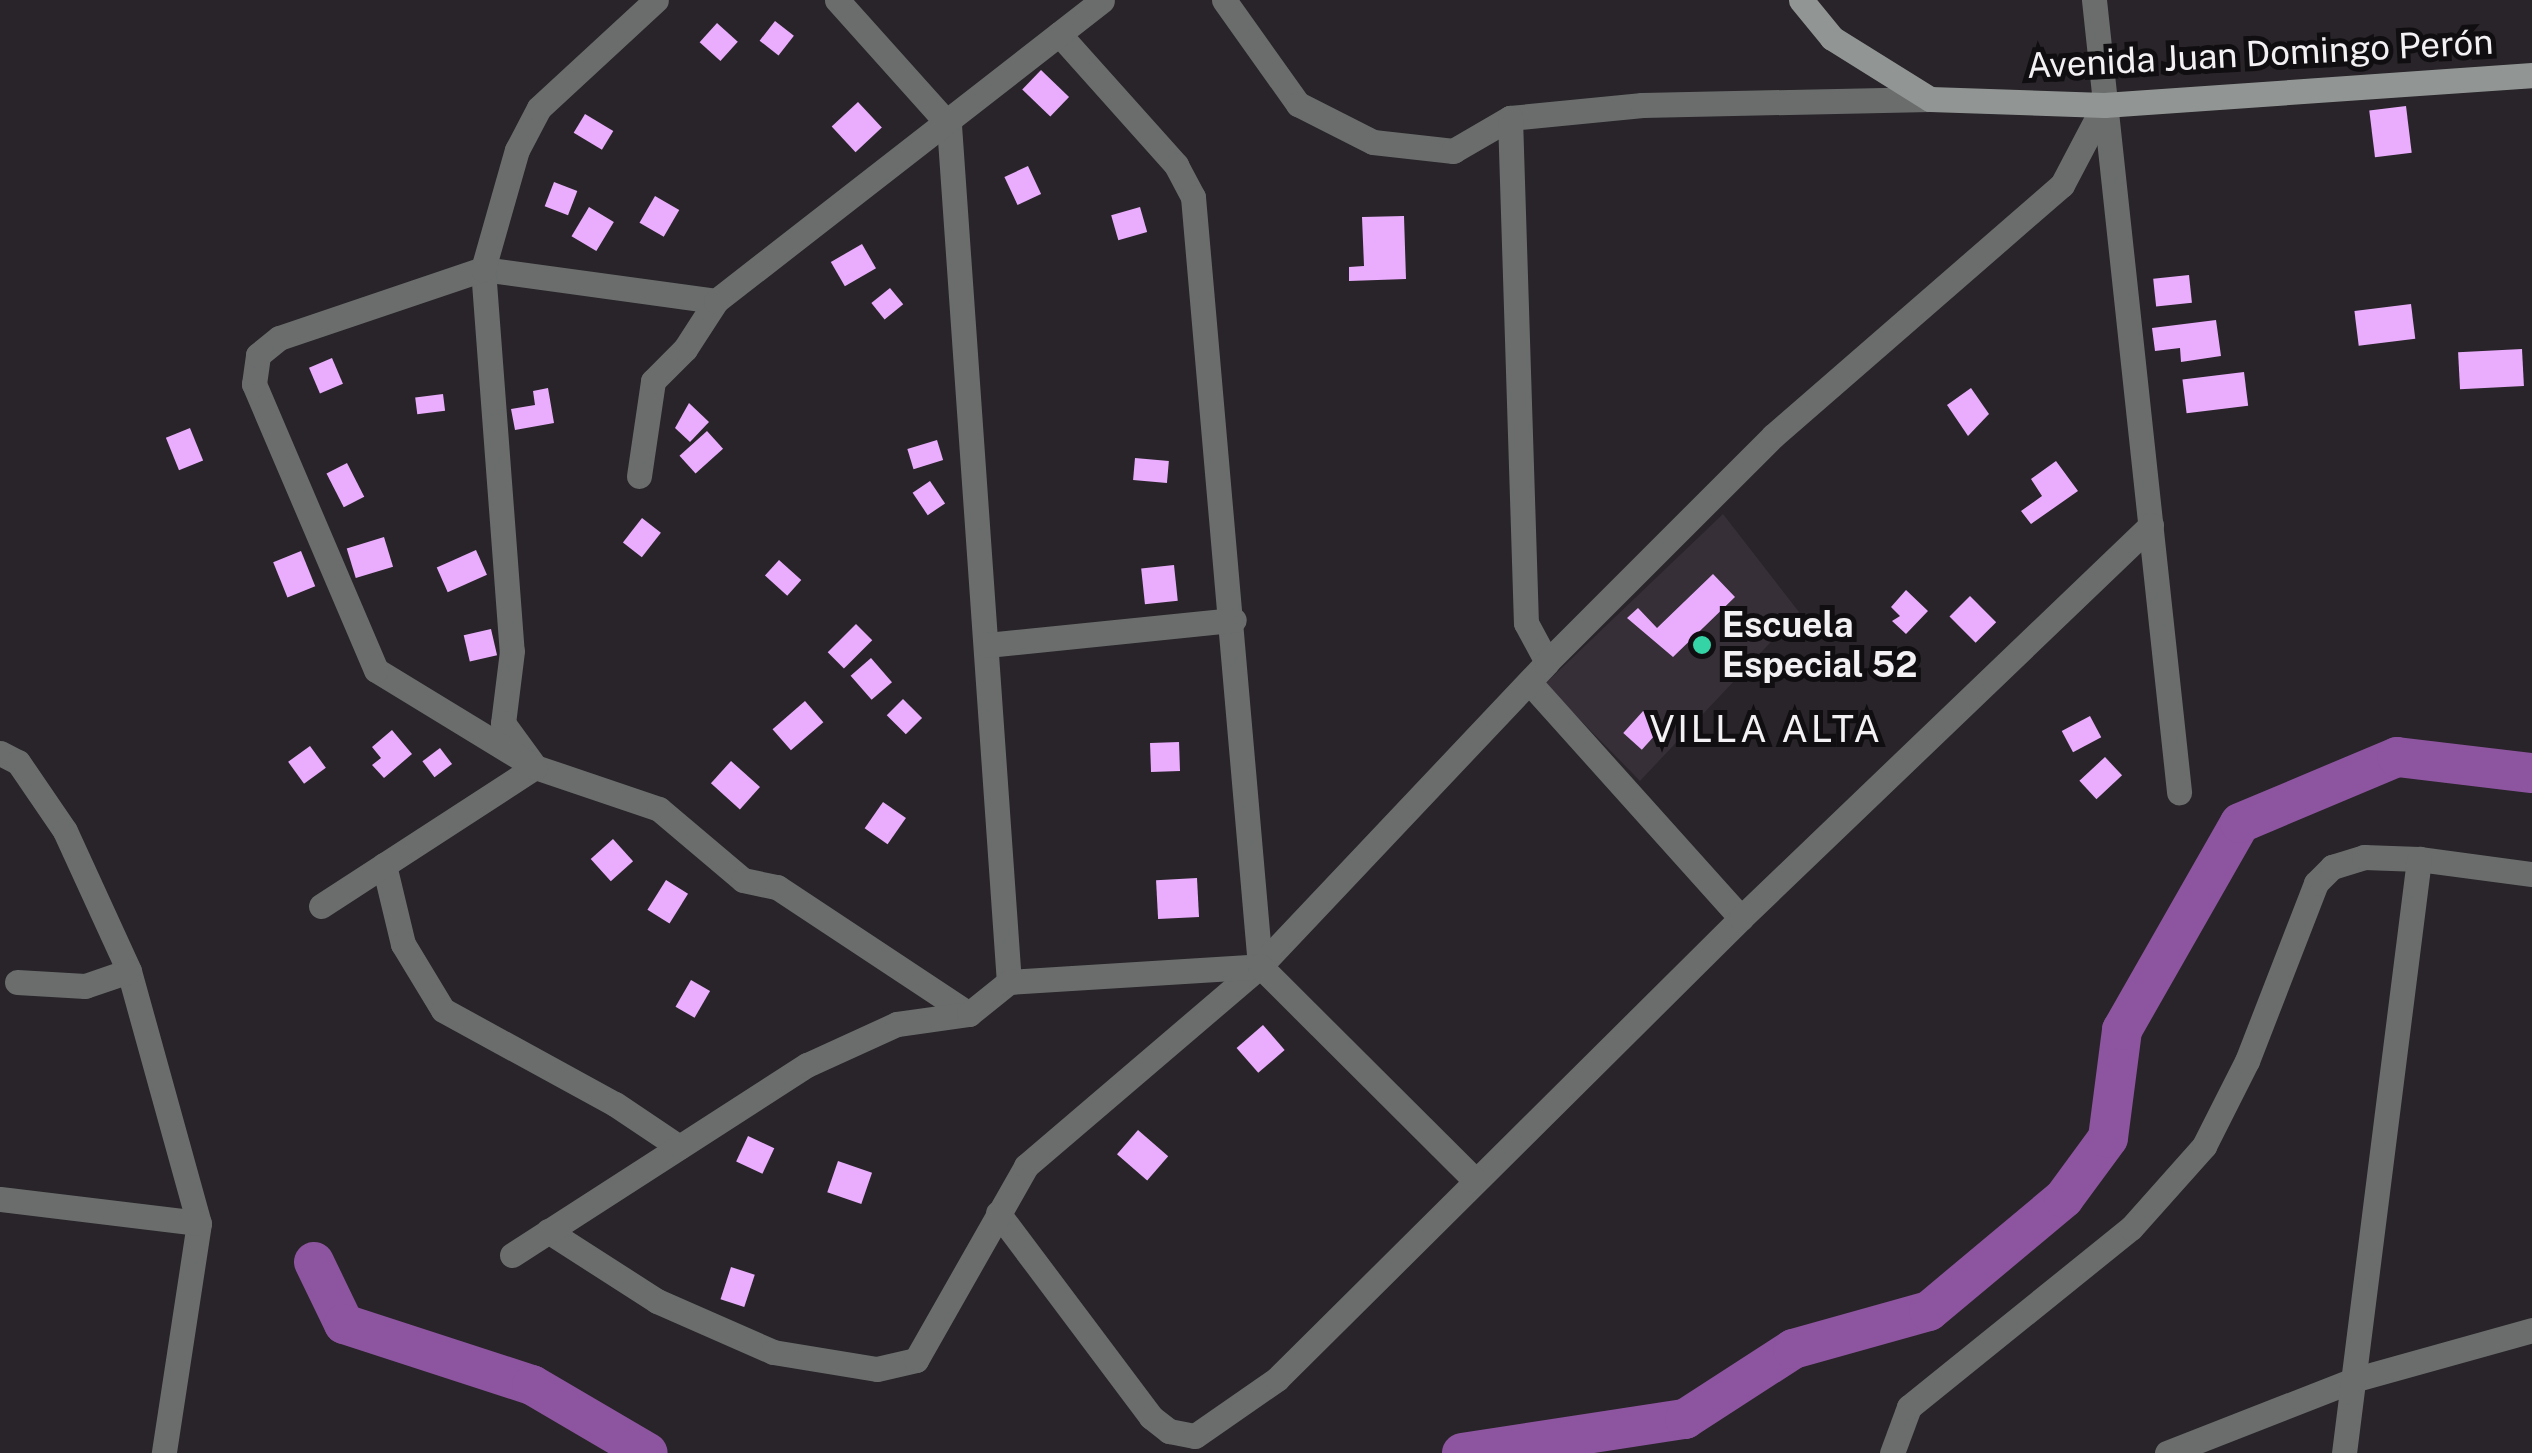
<!DOCTYPE html>
<html>
<head>
<meta charset="utf-8">
<style>
	body { margin:0 }
	#map { position:relative; width:2532px; height:1453px; overflow:hidden; background:#282429; font-family:"Public Sans",sans-serif }
	div>[style] { position:absolute }
	.built>* { inset:0; background:#362f38 }
	.river>* { height:40px; margin:-20px; padding:0 20px; transform-origin:20px; border-radius:20px; background:#8d549f }
	.building>* { inset:0; background:#eaacfd; transform-origin:0 0 }
	.street>* { height:25px; margin:-12.5px; padding:0 12.5px; transform-origin:12.5px; border-radius:12.5px; background:#6a6d6c }
	.secondary>* { height:25px; margin:-12.5px; padding:0 12.5px; transform-origin:12.5px; border-radius:12.5px; background:#919694 }
	.dots>* { width:28px; height:28px; translate:-50% -50%; box-sizing:border-box; border:5px solid #100e10; border-radius:50% }
	span { translate:-50% -50%; white-space:nowrap; text-align:center; line-height:1.15; -webkit-text-stroke:10px #100e10; paint-order:stroke }
	.street-label { font-size:35px; color:#f3f1f4 }
	.poi-label { font-size:35px; color:#f3f1f4; font-weight:700 }
	.left { translate:0 -50%; text-align:left }
	.neighbourhood-label { font-size:38px; color:#f3f1f4; letter-spacing:2.5px }
</style>
</head>
<body>
<div id="map">
	<div class="built">
		<div style="clip-path:polygon(1723px 514px,1799px 612px,1640px 781px,1545px 684px)"></div>
	</div>
	<div class="river">
		<div style="left:314px;top:1262px;width:69px;rotate:64.2deg"></div>
		<div style="left:344px;top:1324px;width:198px;rotate:18deg"></div>
		<div style="left:532px;top:1385px;width:134px;rotate:30.4deg"></div>
		<div style="left:1462px;top:1453px;width:226px;rotate:-8.7deg"></div>
		<div style="left:1685px;top:1419px;width:129px;rotate:-32.9deg"></div>
		<div style="left:1793px;top:1349px;width:141px;rotate:-15.6deg"></div>
		<div style="left:1929px;top:1311px;width:176px;rotate:-39.9deg"></div>
		<div style="left:2064px;top:1198px;width:74px;rotate:-53.7deg"></div>
		<div style="left:2108px;top:1138px;width:109px;rotate:-82.6deg"></div>
		<div style="left:2122px;top:1030px;width:238px;rotate:-60.3deg"></div>
		<div style="left:2240px;top:823px;width:170px;rotate:-22.8deg"></div>
		<div style="left:2397px;top:757px;width:136px;rotate:6.8deg"></div>
	</div>
	<div class="building">
		<div style="left:775px;top:21px;width:24px;height:25px;rotate:38deg"></div>
		<div style="left:717px;top:23px;width:28px;height:26px;rotate:42deg"></div>
		<div style="left:1041px;top:70px;width:39px;height:27px;rotate:44deg"></div>
		<div style="left:858px;top:102px;width:35px;height:36px;rotate:47deg"></div>
		<div style="left:2406px;top:106px;width:47px;height:37px;rotate:83deg"></div>
		<div style="left:585px;top:114px;width:33px;height:22px;rotate:31deg"></div>
		<div style="left:1028px;top:166px;width:31px;height:26px;rotate:65deg"></div>
		<div style="left:554px;top:182px;width:25px;height:26px;rotate:21deg"></div>
		<div style="left:655px;top:196px;width:28px;height:31px;rotate:30deg"></div>
		<div style="left:589px;top:207px;width:29px;height:34px;rotate:31deg"></div>
		<div style="left:1140px;top:207px;width:26px;height:30px;rotate:74deg"></div>
		<div style="clip-path:polygon(1404px 216px,1406px 279px,1349px 281px,1349px 267px,1364px 266px,1362px 217px)"></div>
		<div style="left:862px;top:244px;width:28px;height:36px;rotate:60deg"></div>
		<div style="left:2189px;top:275px;width:28px;height:36px;rotate:84deg"></div>
		<div style="left:890px;top:288px;width:21px;height:24px;rotate:51deg"></div>
		<div style="left:2411px;top:304px;width:35px;height:57px;rotate:83deg"></div>
		<div style="clip-path:polygon(2216px 320px,2221px 356px,2181px 362px,2180px 348px,2155px 351px,2152px 328px)"></div>
		<div style="left:2522px;top:349px;width:37px;height:64px;rotate:87deg"></div>
		<div style="left:332px;top:358px;width:28px;height:25px;rotate:67deg"></div>
		<div style="left:2244px;top:372px;width:34px;height:62px;rotate:83deg"></div>
		<div style="clip-path:polygon(548px 388px,554px 423px,515px 430px,511px 409px,535px 405px,533px 391px)"></div>
		<div style="clip-path:polygon(1971px 388px,1989px 414px,1968px 436px,1947px 405px)"></div>
		<div style="left:443px;top:394px;width:17px;height:28px;rotate:83deg"></div>
		<div style="clip-path:polygon(689px 403px,709px 422px,690px 442px,675px 428px)"></div>
		<div style="left:190px;top:428px;width:35px;height:26px;rotate:68deg"></div>
		<div style="left:707px;top:431px;width:24px;height:37px;rotate:48deg"></div>
		<div style="left:937px;top:440px;width:21px;height:31px;rotate:73deg"></div>
		<div style="left:1135px;top:458px;width:34px;height:22px;rotate:5deg"></div>
		<div style="clip-path:polygon(2056px 461px,2078px 491px,2031px 524px,2021px 511px,2042px 496px,2031px 479px)"></div>
		<div style="left:347px;top:463px;width:38px;height:23px;rotate:63deg"></div>
		<div style="left:930px;top:481px;width:27px;height:21px;rotate:56deg"></div>
		<div style="left:642px;top:518px;width:24px;height:31px;rotate:38deg"></div>
		<div style="left:384px;top:537px;width:31px;height:39px;rotate:73deg"></div>
		<div style="left:476px;top:550px;width:27px;height:43px;rotate:66deg"></div>
		<div style="left:301px;top:551px;width:38px;height:30px;rotate:68deg"></div>
		<div style="left:779px;top:560px;width:30px;height:21px;rotate:42deg"></div>
		<div style="left:1174px;top:565px;width:36px;height:33px;rotate:84deg"></div>
		<div style="clip-path:polygon(1713px 574px,1735px 597px,1673px 657px,1627px 618px,1638px 608px,1657px 628px)"></div>
		<div style="clip-path:polygon(1906px 590px,1928px 611px,1906px 634px,1892px 621px,1900px 616px,1891px 607px)"></div>
		<div style="left:1970px;top:596px;width:37px;height:29px;rotate:45deg"></div>
		<div style="left:856px;top:624px;width:23px;height:40px;rotate:45deg"></div>
		<div style="left:491px;top:629px;width:27px;height:28px;rotate:77deg"></div>
		<div style="left:871px;top:658px;width:32px;height:27px;rotate:49deg"></div>
		<div style="left:903px;top:699px;width:27px;height:23px;rotate:45deg"></div>
		<div style="left:805px;top:701px;width:28px;height:43px;rotate:49deg"></div>
		<div style="left:1644px;top:710px;width:25px;height:31px;rotate:42deg"></div>
		<div style="left:2090px;top:716px;width:24px;height:32px;rotate:62deg"></div>
		<div style="clip-path:polygon(392px 730px,412px 754px,384px 778px,372px 765px,381px 758px,372px 747px)"></div>
		<div style="left:1179px;top:742px;width:29px;height:29px;rotate:88deg"></div>
		<div style="left:310px;top:746px;width:27px;height:27px;rotate:54deg"></div>
		<div style="left:440px;top:748px;width:20px;height:22px;rotate:53deg"></div>
		<div style="left:2105px;top:757px;width:25px;height:35px;rotate:47deg"></div>
		<div style="left:731px;top:761px;width:39px;height:30px;rotate:42deg"></div>
		<div style="left:883px;top:802px;width:28px;height:32px;rotate:35deg"></div>
		<div style="left:613px;top:839px;width:30px;height:30px;rotate:48deg"></div>
		<div style="left:1197px;top:878px;width:39px;height:41px;rotate:87deg"></div>
		<div style="left:666px;top:880px;width:26px;height:35px;rotate:32deg"></div>
		<div style="left:691px;top:980px;width:22px;height:31px;rotate:30deg"></div>
		<div style="left:1263px;top:1025px;width:33px;height:35px;rotate:49deg"></div>
		<div style="left:1138px;top:1130px;width:40px;height:32px;rotate:41deg"></div>
		<div style="left:748px;top:1136px;width:29px;height:28px;rotate:25deg"></div>
		<div style="left:838px;top:1161px;width:36px;height:33px;rotate:19deg"></div>
		<div style="left:731px;top:1267px;width:25px;height:34px;rotate:18deg"></div>
	</div>
	<div class="street">
		<div style="left:837px;top:0;width:168px;rotate:48.1deg"></div>
		<div style="left:949px;top:125px;width:859px;rotate:86deg"></div>
		<div style="left:1224px;top:0;width:128px;rotate:54.6deg"></div>
		<div style="left:1298px;top:104px;width:84px;rotate:26.9deg"></div>
		<div style="left:1373px;top:142px;width:81px;rotate:6.4deg"></div>
		<div style="left:1453px;top:151px;width:66px;rotate:-30.1deg"></div>
		<div style="left:1510px;top:118px;width:133px;rotate:-5.6deg"></div>
		<div style="left:1642px;top:105px;width:288px;rotate:-1.2deg"></div>
		<div style="left:2094px;top:0;width:797px;rotate:83.87deg"></div>
		<div style="left:1059px;top:34px;width:176px;rotate:48.2deg"></div>
		<div style="left:1176px;top:165px;width:36px;rotate:62deg"></div>
		<div style="left:1193px;top:197px;width:772px;rotate:85.02deg"></div>
		<div style="left:1510px;top:118px;width:505px;rotate:88.19deg"></div>
		<div style="left:1526px;top:623px;width:44px;rotate:61.7deg"></div>
		<div style="left:716px;top:301px;width:235px;rotate:-172.2deg"></div>
		<div style="left:483px;top:269px;width:383px;rotate:85.7deg"></div>
		<div style="left:512px;top:651px;width:73px;rotate:97.1deg"></div>
		<div style="left:503px;top:723px;width:54px;rotate:54deg"></div>
		<div style="left:535px;top:767px;width:131px;rotate:18.7deg"></div>
		<div style="left:659px;top:809px;width:110px;rotate:40.2deg"></div>
		<div style="left:743px;top:880px;width:35px;rotate:12deg"></div>
		<div style="left:777px;top:887px;width:230px;rotate:33.5deg"></div>
		<div style="left:639px;top:476px;width:96px;rotate:-81.6deg"></div>
		<div style="left:653px;top:381px;width:45px;rotate:-45deg"></div>
		<div style="left:685px;top:349px;width:57px;rotate:-57.1deg"></div>
		<div style="left:716px;top:301px;width:489px;rotate:-37.9deg"></div>
		<div style="left:987px;top:645px;width:248px;rotate:-5.8deg"></div>
		<div style="left:1530px;top:683px;width:316px;rotate:48.1deg"></div>
		<div style="left:0;top:753px;width:20px;rotate:27deg"></div>
		<div style="left:18px;top:762px;width:83px;rotate:55.7deg"></div>
		<div style="left:65px;top:831px;width:154px;rotate:65.4deg"></div>
		<div style="left:129px;top:971px;width:262px;rotate:74.5deg"></div>
		<div style="left:199px;top:1223px;width:233px;rotate:98.7deg"></div>
		<div style="left:384px;top:865px;width:81px;rotate:76.5deg"></div>
		<div style="left:403px;top:944px;width:77px;rotate:58.8deg"></div>
		<div style="left:443px;top:1010px;width:196px;rotate:28.7deg"></div>
		<div style="left:615px;top:1104px;width:77px;rotate:33.9deg"></div>
		<div style="left:321px;top:906px;width:255px;rotate:-33deg"></div>
		<div style="left:535px;top:767px;width:186px;rotate:-148.6deg"></div>
		<div style="left:376px;top:670px;width:311px;rotate:-113.1deg"></div>
		<div style="left:254px;top:384px;width:29px;rotate:-82deg"></div>
		<div style="left:258px;top:355px;width:27px;rotate:-39deg"></div>
		<div style="left:279px;top:338px;width:215px;rotate:-18.7deg"></div>
		<div style="left:483px;top:269px;width:124px;rotate:-74.1deg"></div>
		<div style="left:517px;top:150px;width:47px;rotate:-62.4deg"></div>
		<div style="left:539px;top:108px;width:159px;rotate:-42.7deg"></div>
		<div style="left:17px;top:982px;width:68px;rotate:3.4deg"></div>
		<div style="left:85px;top:986px;width:46px;rotate:-18.8deg"></div>
		<div style="left:0;top:1199px;width:200px;rotate:6.9deg"></div>
		<div style="left:998px;top:1213px;width:255px;rotate:53.1deg"></div>
		<div style="left:1151px;top:1417px;width:23px;rotate:38deg"></div>
		<div style="left:1169px;top:1431px;width:26px;rotate:11deg"></div>
		<div style="left:1195px;top:1436px;width:100px;rotate:-34.8deg"></div>
		<div style="left:1277px;top:1379px;width:654px;rotate:-44.81deg"></div>
		<div style="left:1741px;top:918px;width:568px;rotate:-43.79deg"></div>
		<div style="left:548px;top:1231px;width:130px;rotate:32.7deg"></div>
		<div style="left:657px;top:1301px;width:127px;rotate:23.7deg"></div>
		<div style="left:773px;top:1352px;width:105px;rotate:9.3deg"></div>
		<div style="left:877px;top:1369px;width:40px;rotate:-13deg"></div>
		<div style="left:916px;top:1360px;width:223px;rotate:-60.4deg"></div>
		<div style="left:1026px;top:1166px;width:308px;rotate:-40.5deg"></div>
		<div style="left:1260px;top:966px;width:418px;rotate:-46.6deg"></div>
		<div style="left:1547px;top:662px;width:320px;rotate:-45deg"></div>
		<div style="left:1773px;top:436px;width:383px;rotate:-41deg"></div>
		<div style="left:2062px;top:185px;width:90px;rotate:-62.3deg"></div>
		<div style="left:512px;top:1255px;width:351px;rotate:-32.8deg"></div>
		<div style="left:807px;top:1065px;width:99px;rotate:-24.5deg"></div>
		<div style="left:897px;top:1024px;width:73px;rotate:-7.9deg"></div>
		<div style="left:969px;top:1014px;width:51px;rotate:-38.7deg"></div>
		<div style="left:1009px;top:982px;width:252px;rotate:-3.6deg"></div>
		<div style="left:1260px;top:966px;width:302px;rotate:44.9deg"></div>
		<div style="left:1892px;top:1453px;width:49px;rotate:-69.7deg"></div>
		<div style="left:1909px;top:1407px;width:285px;rotate:-38.9deg"></div>
		<div style="left:2131px;top:1228px;width:110px;rotate:-48.3deg"></div>
		<div style="left:2204px;top:1146px;width:95px;rotate:-63.2deg"></div>
		<div style="left:2247px;top:1061px;width:191px;rotate:-68.8deg"></div>
		<div style="left:2316px;top:883px;width:23px;rotate:-45deg"></div>
		<div style="left:2332px;top:867px;width:34px;rotate:-17deg"></div>
		<div style="left:2364px;top:857px;width:55px;rotate:2.1deg"></div>
		<div style="left:2419px;top:859px;width:114px;rotate:7.6deg"></div>
		<div style="left:2167px;top:1453px;width:200px;rotate:-21.4deg"></div>
		<div style="left:2353px;top:1380px;width:186px;rotate:-15.6deg"></div>
		<div style="left:2344px;top:1453px;width:599px;rotate:-82.8deg"></div>
	</div>
	<div class="secondary">
		<div style="left:1801px;top:0;width:49px;rotate:50.8deg"></div>
		<div style="left:1832px;top:38px;width:115px;rotate:31.9deg"></div>
		<div style="left:1930px;top:99px;width:174px;rotate:2deg"></div>
		<div style="left:2104px;top:105px;width:429px;rotate:-4deg"></div>
	</div>
	<div class="dots">
		<div style="left:1702px;top:645px;background:#35d4a7"></div>
	</div>
	<div class="street-label">
		<span style="left:2260px;top:54px;rotate:-3deg">Avenida Juan Domingo Perón</span>
	</div>
	<div class="poi-label">
		<span class="left" style="left:1722px;top:645px">Escuela<br>Especial 52</span>
	</div>
	<div class="neighbourhood-label">
		<span style="left:1766px;top:729px">VILLA ALTA</span>
	</div>
</div>
</body>
</html>
